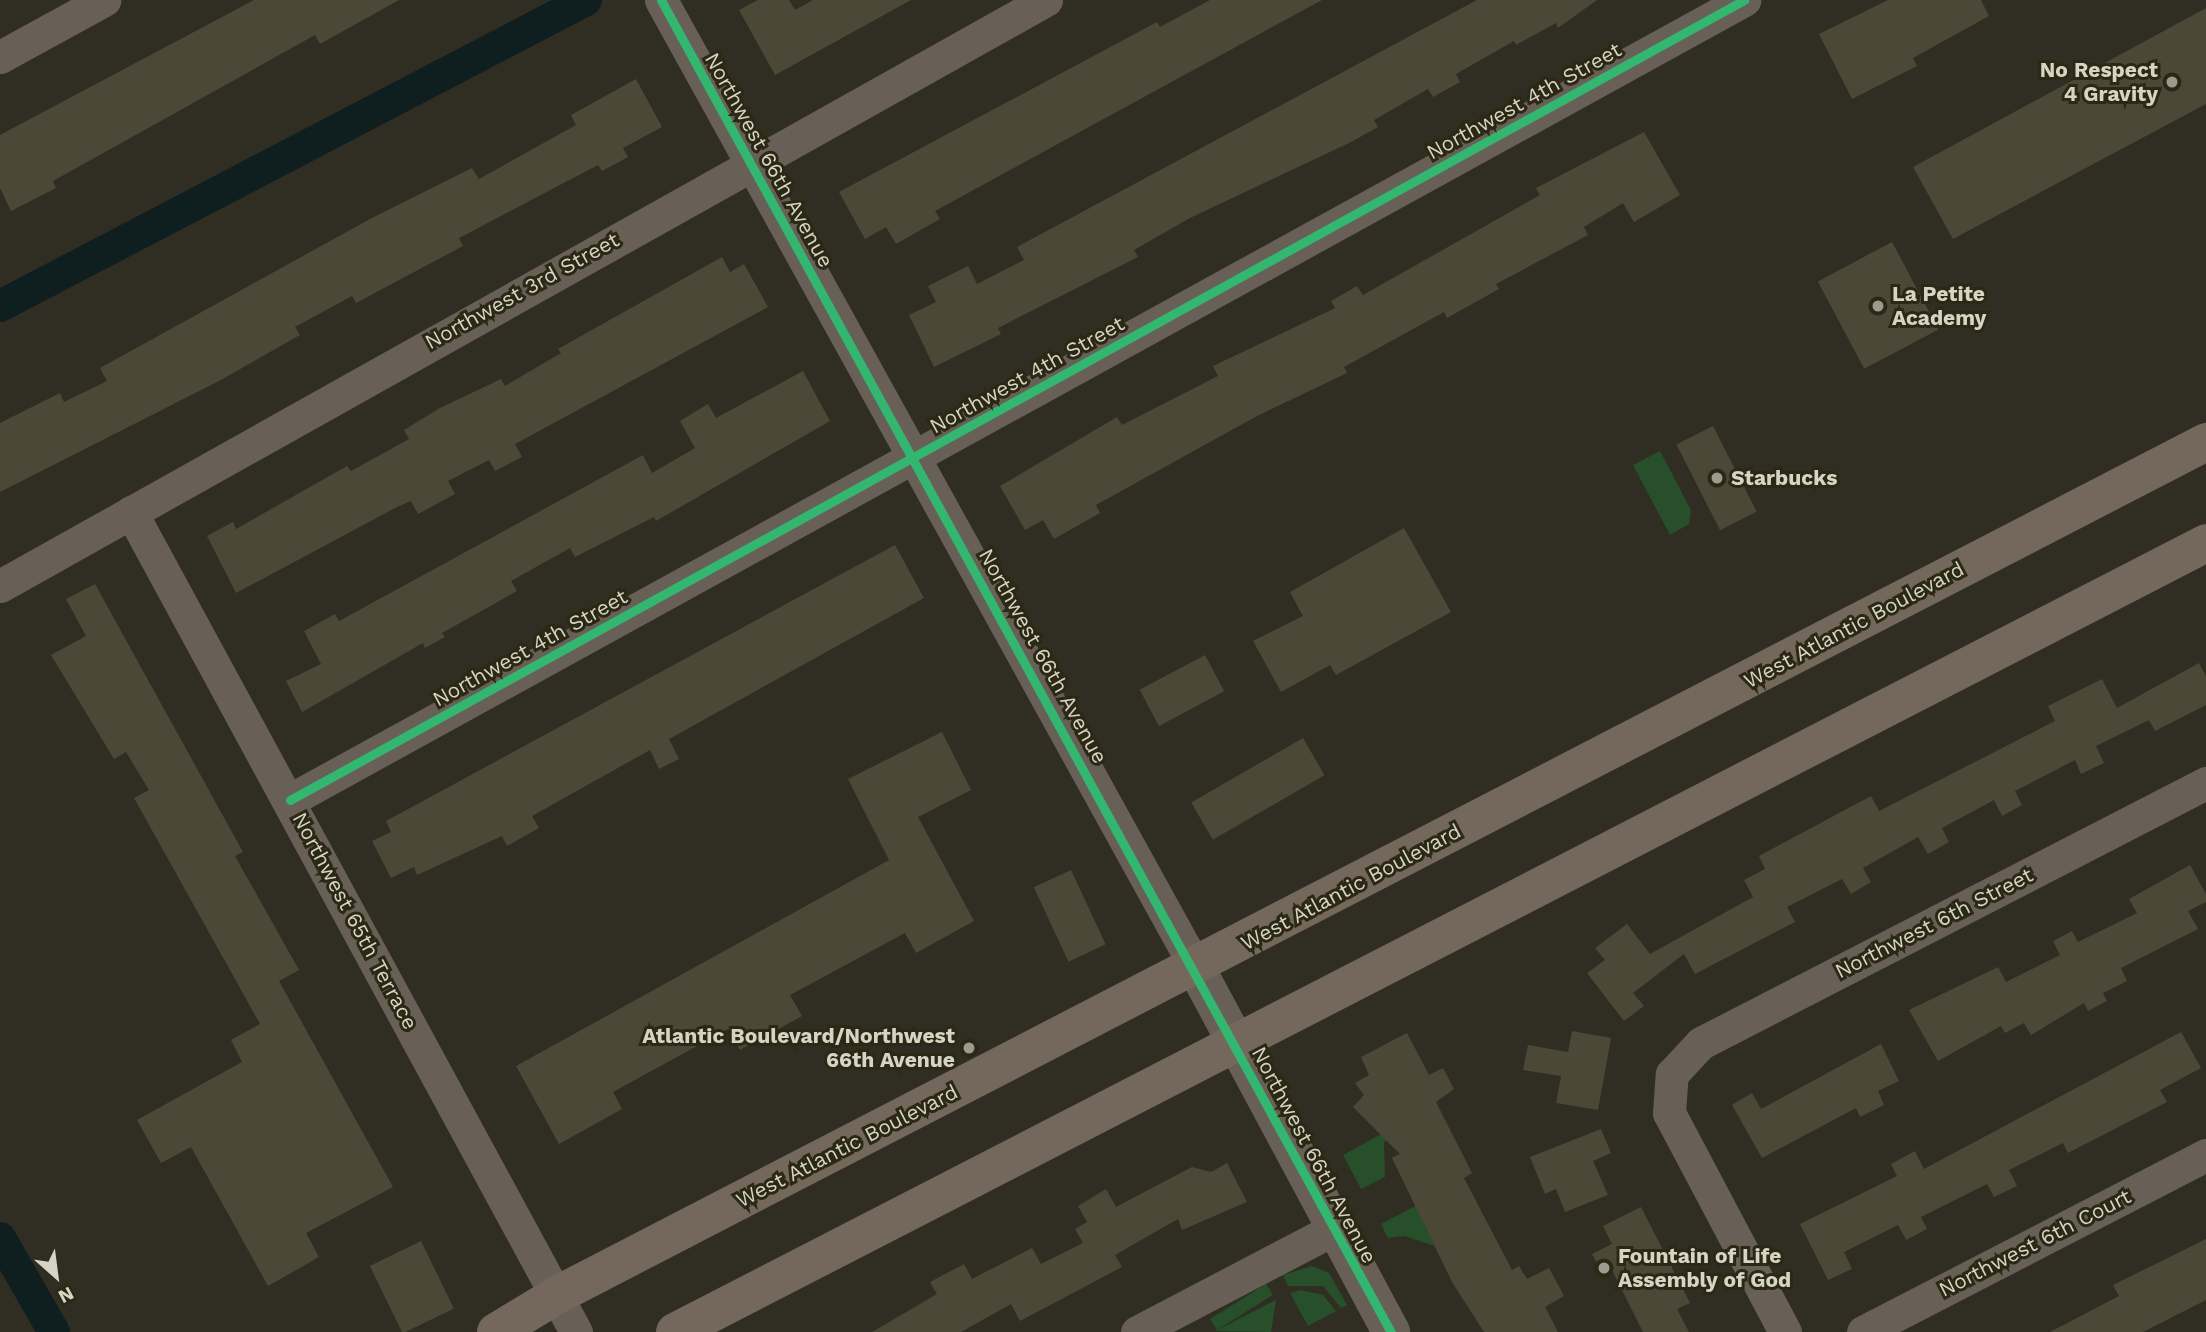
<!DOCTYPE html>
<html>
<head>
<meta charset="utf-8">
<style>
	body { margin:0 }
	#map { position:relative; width:2206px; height:1332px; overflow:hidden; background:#302e23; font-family:"Work Sans",sans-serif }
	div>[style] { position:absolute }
	.green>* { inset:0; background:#264f2a; transform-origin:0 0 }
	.canal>* { height:32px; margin:-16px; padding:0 16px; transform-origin:16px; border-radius:16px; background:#0f1e1f }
	.building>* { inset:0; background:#4b4837; transform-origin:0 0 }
	.minor>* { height:33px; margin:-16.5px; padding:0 16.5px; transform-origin:16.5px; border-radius:16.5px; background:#685f57 }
	.tertiary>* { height:38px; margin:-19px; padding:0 19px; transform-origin:19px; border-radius:19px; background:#685f57 }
	.primary>* { height:38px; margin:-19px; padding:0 19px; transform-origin:19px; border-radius:19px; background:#74685d }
	.cycleway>* { height:9px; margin:-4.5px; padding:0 4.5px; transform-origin:4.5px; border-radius:4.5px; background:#33b770 }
	.dots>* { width:19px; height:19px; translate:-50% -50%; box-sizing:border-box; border:4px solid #2b2814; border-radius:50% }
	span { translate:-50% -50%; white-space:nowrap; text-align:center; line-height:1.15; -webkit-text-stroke:6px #2b2814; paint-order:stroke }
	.poi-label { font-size:21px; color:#d6d4c7; font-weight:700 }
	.right { translate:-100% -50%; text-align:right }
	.left { translate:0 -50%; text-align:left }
	.street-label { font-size:21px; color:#d6d4c7 }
	.north { position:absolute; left:21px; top:1241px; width:70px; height:70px; -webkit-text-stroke:5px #2b2814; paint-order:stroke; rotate:152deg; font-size:19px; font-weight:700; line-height:28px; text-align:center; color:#d6d4c7 }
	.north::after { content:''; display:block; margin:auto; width:24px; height:32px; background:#d6d4c7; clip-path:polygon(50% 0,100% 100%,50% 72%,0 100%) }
</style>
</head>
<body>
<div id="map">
	<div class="green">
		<div style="clip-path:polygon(1660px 451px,1691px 510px,1689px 524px,1670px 535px,1633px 465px)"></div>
		<div style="clip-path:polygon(1418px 1114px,1422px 1121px,1384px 1142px,1385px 1177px,1361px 1189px,1343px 1155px)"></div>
		<div style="clip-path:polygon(1458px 1201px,1422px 1220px,1435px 1246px,1404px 1236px,1388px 1238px,1381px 1224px,1417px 1205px)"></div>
		<div style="clip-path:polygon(1312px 1266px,1329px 1273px,1347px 1305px,1341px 1308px,1323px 1286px,1288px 1286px,1283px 1275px)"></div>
		<div style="left:1266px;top:1284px;width:13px;height:66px;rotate:58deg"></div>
		<div style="clip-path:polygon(1301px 1290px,1323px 1295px,1336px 1311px,1308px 1326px,1290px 1293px)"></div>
		<div style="clip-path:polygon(1276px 1300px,1271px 1332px,1215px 1331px)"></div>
	</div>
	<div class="canal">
		<div style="left:0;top:306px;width:661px;rotate:-27.57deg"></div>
		<div style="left:0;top:1238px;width:108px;rotate:60.1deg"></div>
	</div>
	<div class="building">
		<div style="clip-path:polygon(254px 0,399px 0,320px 44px,315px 35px,53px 181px,56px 188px,11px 211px,0 188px,0 135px)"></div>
		<div style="clip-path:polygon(758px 0,789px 0,795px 10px,813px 0,911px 0,775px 75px,739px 10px)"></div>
		<div style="clip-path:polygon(1210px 0,1322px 0,935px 211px,940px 219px,896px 244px,886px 227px,865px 239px,839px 192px,1157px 22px,1160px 27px)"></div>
		<div style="clip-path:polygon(1477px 0,1597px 0,1558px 28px,1556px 23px,1516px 45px,1514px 41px,1456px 74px,1460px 82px,1433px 97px,1428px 89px,1374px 120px,1378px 127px,1351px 142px,1190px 218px,1134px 250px,1138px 257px,998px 328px,1001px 334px,934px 367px,909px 315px,936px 302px,928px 286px,968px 266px,977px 284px,1024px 260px,1017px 247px)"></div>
		<div style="clip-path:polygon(1888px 0,1981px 0,1989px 16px,1913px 58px,1917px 66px,1852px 99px,1819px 34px)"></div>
		<div style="clip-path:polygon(2206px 8px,2206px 104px,1953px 239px,1913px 167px)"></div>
		<div style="clip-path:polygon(636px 79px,662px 127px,623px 148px,628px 157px,602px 171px,598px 165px,459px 238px,463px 246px,356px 303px,352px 296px,295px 327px,300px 335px,219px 381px,0 492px,0 423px,60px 393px,64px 402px,107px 381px,100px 368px,370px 219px,472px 168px,479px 179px,576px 125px,571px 115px)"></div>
		<div style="clip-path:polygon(1644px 132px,1680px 195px,1634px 222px,1623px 203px,1584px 227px,1588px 235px,1496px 284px,1499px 289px,1447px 318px,1444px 312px,1344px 367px,1347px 373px,1257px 416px,1096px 505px,1100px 513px,1054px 539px,1043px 520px,1025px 530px,1000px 486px,1117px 417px,1122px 425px,1218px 376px,1213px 366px,1335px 308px,1331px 301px,1357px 286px,1363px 295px,1540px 195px,1536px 188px)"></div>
		<div style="left:1892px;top:242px;width:99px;height:84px;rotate:62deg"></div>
		<div style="clip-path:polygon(722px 257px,730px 272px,744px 264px,768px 307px,515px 444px,522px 457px,495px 471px,489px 460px,448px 481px,455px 494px,418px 514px,411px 501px,397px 507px,236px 593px,207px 536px,233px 522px,236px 529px,347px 466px,351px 471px,409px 439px,404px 430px,440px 408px,501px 379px,505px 386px,561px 353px,558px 349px)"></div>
		<div style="clip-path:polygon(803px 371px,830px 421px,656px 521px,654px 517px,575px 557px,570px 548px,511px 581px,517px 591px,442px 633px,445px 637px,425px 648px,423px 643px,302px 712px,286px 681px,321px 664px,304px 631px,335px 614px,339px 621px,643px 455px,652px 473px,695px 448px,680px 421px,708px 404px,716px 418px)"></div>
		<div style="left:1713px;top:426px;width:96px;height:41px;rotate:63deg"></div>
		<div style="clip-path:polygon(1404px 528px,1451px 612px,1336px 675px,1330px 665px,1281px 692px,1253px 641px,1303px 616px,1290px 592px)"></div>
		<div style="clip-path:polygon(895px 545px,924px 598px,669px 739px,679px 759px,659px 769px,650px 750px,532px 816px,539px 828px,507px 846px,502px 836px,417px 875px,414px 867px,391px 878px,372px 841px,391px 832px,386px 821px)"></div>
		<div style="clip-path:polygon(95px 584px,243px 852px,235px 856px,299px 970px,279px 981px,393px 1187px,306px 1233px,319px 1257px,268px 1286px,191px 1147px,161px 1163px,137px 1120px,242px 1062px,231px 1040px,260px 1024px,134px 798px,149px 790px,126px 752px,114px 759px,51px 655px,86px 636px,66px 599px)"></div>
		<div style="left:1205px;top:655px;width:41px;height:74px;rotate:62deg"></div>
		<div style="clip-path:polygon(2199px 663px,2206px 676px,2206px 705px,2155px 731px,2149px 720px,2096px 746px,2104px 763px,2081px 774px,2075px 760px,2015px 791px,2022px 805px,2002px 816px,1994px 800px,1942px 828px,1949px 842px,1928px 854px,1918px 837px,1863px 868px,1871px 882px,1851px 894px,1842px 879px,1787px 907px,1795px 922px,1695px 974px,1684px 954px,1633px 993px,1644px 1006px,1624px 1021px,1587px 973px,1605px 960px,1595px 948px,1627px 924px,1650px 954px,1753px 897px,1744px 880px,1765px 869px,1759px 856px,1871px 796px,1879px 811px,2055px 721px,2048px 706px,2102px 679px,2117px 708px)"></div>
		<div style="clip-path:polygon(942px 732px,971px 790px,918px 817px,974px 921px,916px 953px,905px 933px,790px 995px,802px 1016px,740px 1050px,728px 1029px,613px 1092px,622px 1109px,559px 1144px,516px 1066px,889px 860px,848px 779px)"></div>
		<div style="left:1303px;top:738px;width:43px;height:129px;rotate:60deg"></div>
		<div style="clip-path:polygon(2190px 865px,2206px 894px,2206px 902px,2188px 911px,2198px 929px,2121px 968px,2127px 981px,2103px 993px,2107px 1001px,2088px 1011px,2084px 1003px,2031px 1035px,2024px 1023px,2005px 1033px,2001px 1026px,1938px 1061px,1909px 1010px,1998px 967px,2006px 982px,2060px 955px,2053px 941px,2072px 931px,2078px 942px,2137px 913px,2129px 899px)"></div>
		<div style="left:1071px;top:870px;width:82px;height:41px;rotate:65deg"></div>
		<div style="clip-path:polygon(1572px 1031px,1611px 1038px,1598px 1110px,1556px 1103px,1561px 1076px,1523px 1070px,1528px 1045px,1568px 1052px)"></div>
		<div style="clip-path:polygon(2181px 1032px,2201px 1068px,2160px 1090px,2167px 1102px,2068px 1153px,2063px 1143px,2009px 1170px,2017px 1186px,1994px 1197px,1987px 1184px,1921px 1217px,1927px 1229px,1906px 1240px,1898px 1225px,1844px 1252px,1852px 1269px,1828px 1280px,1800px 1224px,1897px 1176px,1891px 1164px,1915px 1151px,1924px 1169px)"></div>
		<div style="clip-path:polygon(1407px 1033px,1429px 1075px,1443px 1068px,1454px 1089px,1436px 1102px,1472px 1173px,1464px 1178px,1512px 1270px,1519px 1266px,1527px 1279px,1549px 1268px,1564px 1296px,1545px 1307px,1558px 1332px,1484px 1332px,1452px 1282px,1392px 1158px,1400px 1154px,1353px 1107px,1364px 1095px,1355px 1083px,1369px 1075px,1361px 1057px)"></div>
		<div style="clip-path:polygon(1881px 1044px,1899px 1081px,1878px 1091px,1884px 1105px,1860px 1117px,1856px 1108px,1762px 1158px,1732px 1105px,1752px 1093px,1761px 1109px)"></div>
		<div style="clip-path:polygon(1601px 1129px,1611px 1153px,1593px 1161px,1608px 1195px,1565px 1212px,1556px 1189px,1545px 1194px,1530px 1157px)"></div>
		<div style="clip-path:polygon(1227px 1163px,1247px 1202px,1182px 1230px,1178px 1219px,1115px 1255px,1122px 1267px,1020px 1321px,1011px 1304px,961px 1332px,872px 1332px,937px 1294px,930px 1282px,964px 1264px,972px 1279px,1032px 1248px,1041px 1264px,1083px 1243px,1075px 1229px,1087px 1222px,1078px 1206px,1106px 1189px,1116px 1207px,1192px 1167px,1211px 1172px)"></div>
		<div style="clip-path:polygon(1641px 1207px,1690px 1303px,1677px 1309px,1689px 1332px,1643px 1332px,1613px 1272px,1604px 1277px,1592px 1254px,1612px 1244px,1603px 1226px)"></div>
		<div style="clip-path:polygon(2206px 1239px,2206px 1300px,2143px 1332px,2050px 1332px,2119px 1296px,2113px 1285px)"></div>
		<div style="left:421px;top:1241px;width:75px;height:57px;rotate:64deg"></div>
	</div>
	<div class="minor">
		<div style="left:661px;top:0;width:1106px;rotate:61.07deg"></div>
		<div style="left:0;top:57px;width:119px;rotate:-28.7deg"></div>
		<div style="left:131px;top:512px;width:933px;rotate:61.51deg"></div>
		<div style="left:0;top:586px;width:1199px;rotate:-29.26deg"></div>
		<div style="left:290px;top:800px;width:1660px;rotate:-28.82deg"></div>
		<div style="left:1137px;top:1332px;width:222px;rotate:-27.6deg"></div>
		<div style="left:1785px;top:1332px;width:248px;rotate:-117.9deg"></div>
		<div style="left:1669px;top:1113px;width:39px;rotate:-86deg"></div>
		<div style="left:1672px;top:1074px;width:42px;rotate:-46.9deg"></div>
		<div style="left:1701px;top:1043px;width:568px;rotate:-27.24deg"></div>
		<div style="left:1863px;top:1332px;width:386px;rotate:-27.3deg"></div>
	</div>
	<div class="tertiary">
		<div style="left:1196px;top:968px;width:413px;rotate:61.8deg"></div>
	</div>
	<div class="primary">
		<div style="left:496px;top:1332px;width:71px;rotate:-31.2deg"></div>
		<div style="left:557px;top:1295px;width:1857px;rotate:-27.35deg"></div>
		<div style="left:675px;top:1332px;width:1722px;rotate:-27.26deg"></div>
	</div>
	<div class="cycleway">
		<div style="left:661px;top:0;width:1519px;rotate:61.28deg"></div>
		<div style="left:290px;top:800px;width:1660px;rotate:-28.82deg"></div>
	</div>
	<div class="dots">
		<div style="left:2172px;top:82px;background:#9c9a8e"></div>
		<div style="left:1878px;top:306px;background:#9c9a8e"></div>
		<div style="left:1717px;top:478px;background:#9c9a8e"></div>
		<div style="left:969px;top:1048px;background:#9c9a8e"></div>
		<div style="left:1604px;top:1268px;background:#9c9a8e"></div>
	</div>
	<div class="poi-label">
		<span class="right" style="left:2158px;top:82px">No Respect<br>4 Gravity</span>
		<span class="left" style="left:1892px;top:306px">La Petite<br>Academy</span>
		<span class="left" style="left:1731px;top:478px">Starbucks</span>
		<span class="right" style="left:955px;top:1048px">Atlantic Boulevard/Northwest<br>66th Avenue</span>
		<span class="left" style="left:1618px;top:1268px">Fountain of Life<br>Assembly of God</span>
	</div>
	<div class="street-label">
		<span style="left:1524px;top:101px;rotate:-29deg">Northwest 4th Street</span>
		<span style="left:769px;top:160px;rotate:61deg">Northwest 66th Avenue</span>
		<span style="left:522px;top:291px;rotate:-29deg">Northwest 3rd Street</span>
		<span style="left:1027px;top:375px;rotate:-29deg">Northwest 4th Street</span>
		<span style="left:1854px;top:625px;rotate:-28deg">West Atlantic Boulevard</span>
		<span style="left:530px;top:648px;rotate:-29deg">Northwest 4th Street</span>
		<span style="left:1043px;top:656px;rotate:61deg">Northwest 66th Avenue</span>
		<span style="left:1351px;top:887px;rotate:-28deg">West Atlantic Boulevard</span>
		<span style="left:355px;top:921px;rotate:62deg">Northwest 65th Terrace</span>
		<span style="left:1934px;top:923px;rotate:-27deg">Northwest 6th Street</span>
		<span style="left:847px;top:1146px;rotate:-27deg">West Atlantic Boulevard</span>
		<span style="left:1314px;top:1155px;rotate:62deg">Northwest 66th Avenue</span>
		<span style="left:2035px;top:1243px;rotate:-27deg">Northwest 6th Court</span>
	</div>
	<div class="north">N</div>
</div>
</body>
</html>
